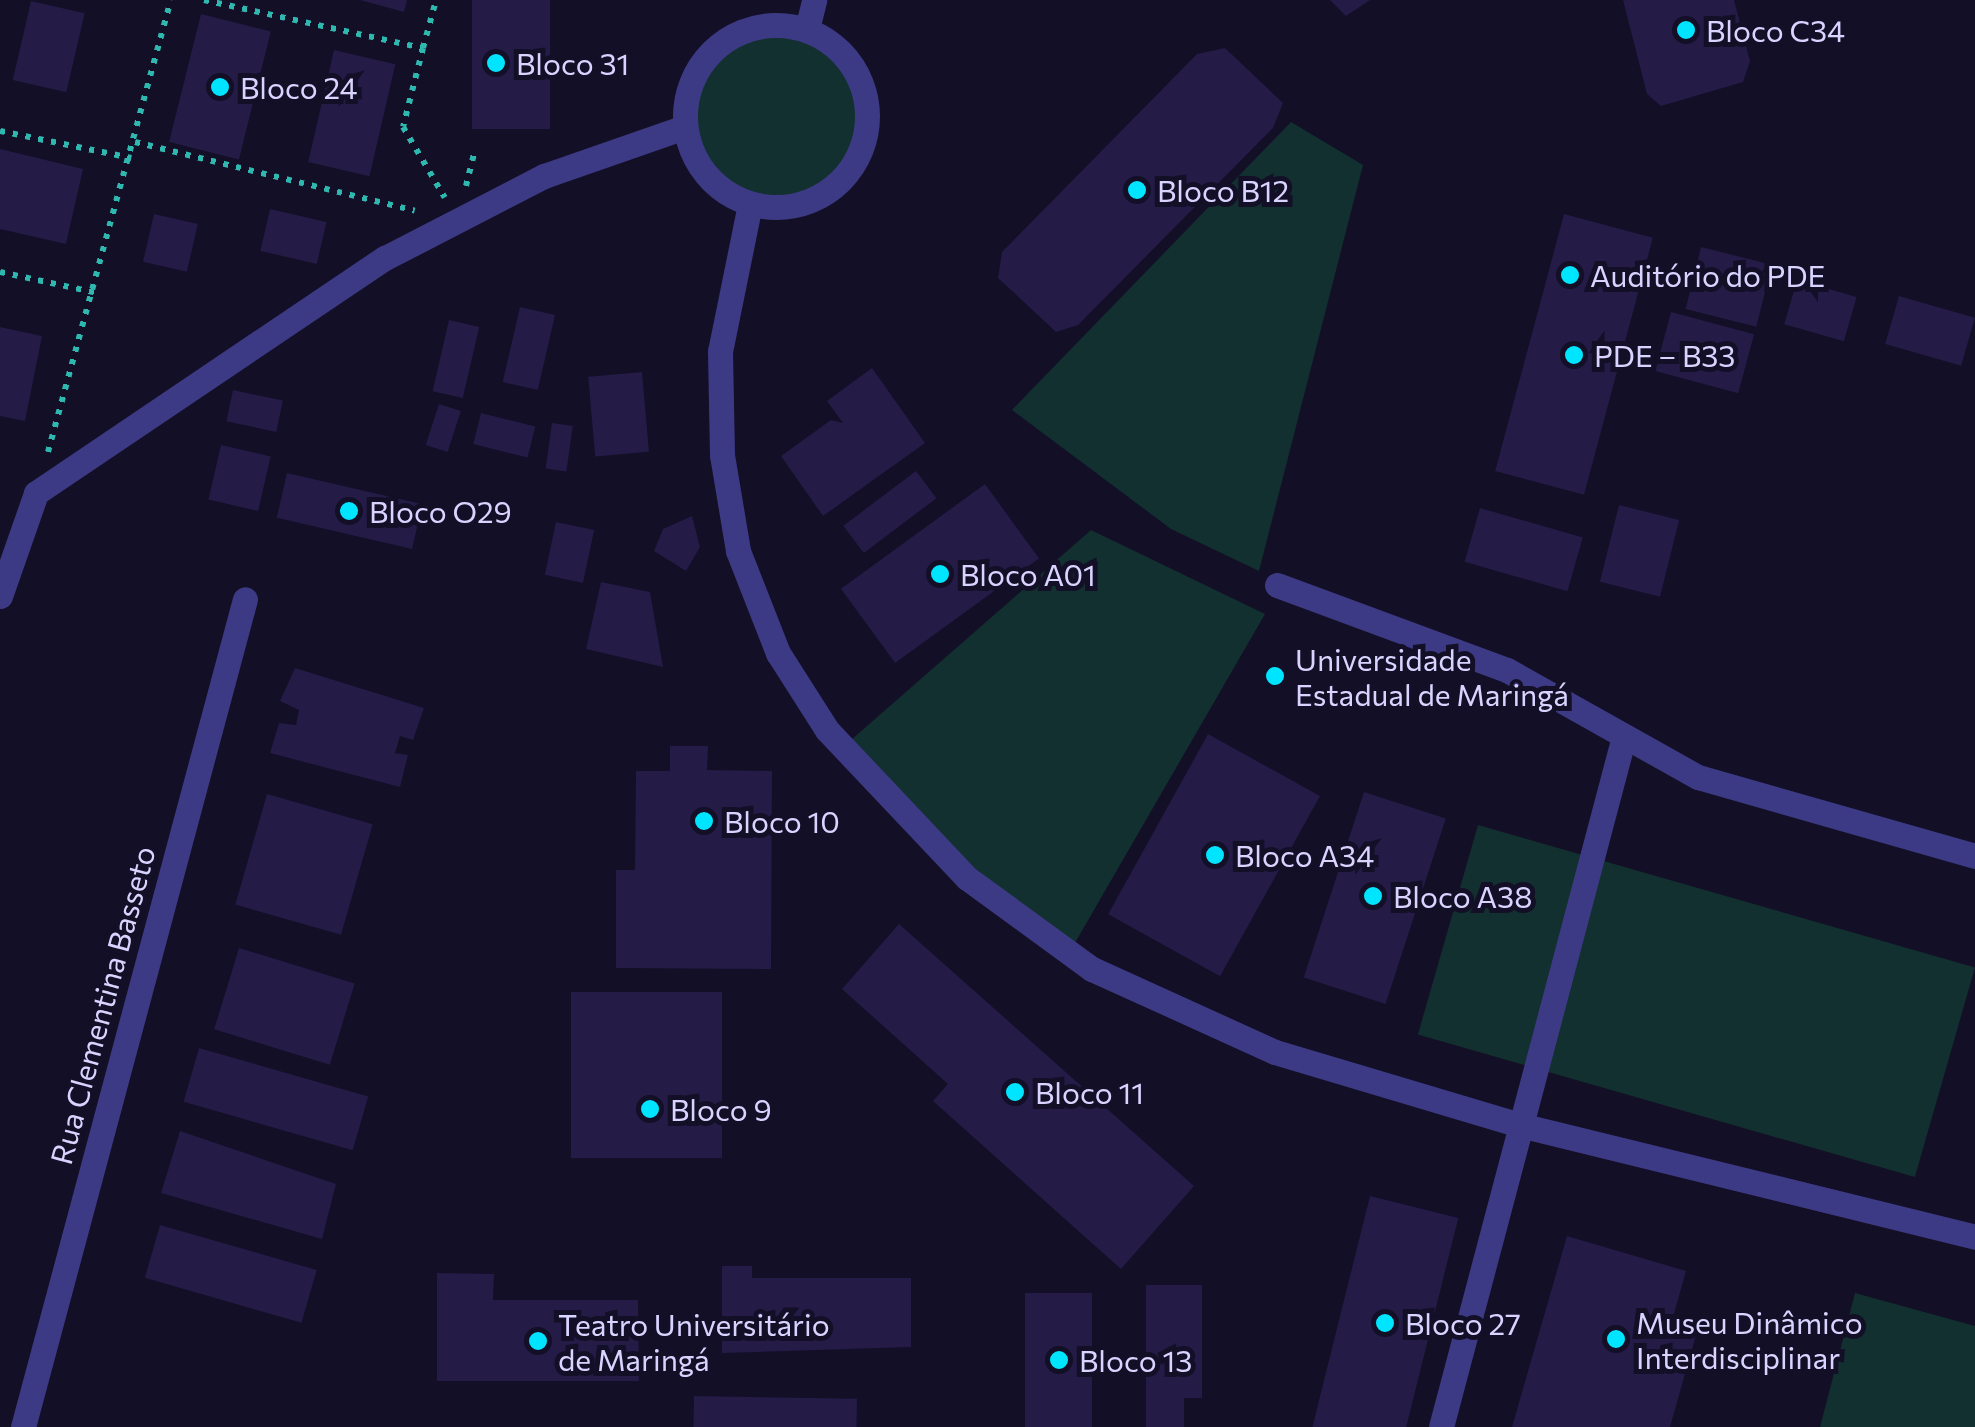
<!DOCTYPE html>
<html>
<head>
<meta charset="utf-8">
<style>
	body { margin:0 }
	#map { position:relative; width:1975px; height:1427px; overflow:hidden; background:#130f26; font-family:Commissioner,sans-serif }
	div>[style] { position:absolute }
	.green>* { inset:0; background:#12302f; transform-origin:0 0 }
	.round { border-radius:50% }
	.building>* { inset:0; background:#241b47; transform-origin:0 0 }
	.path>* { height:6px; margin-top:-3px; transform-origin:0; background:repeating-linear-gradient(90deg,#2fb8b0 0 5px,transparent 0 13px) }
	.minor>* { height:25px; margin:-12.5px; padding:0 12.5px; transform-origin:12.5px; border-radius:12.5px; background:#3d3a85 }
	.minor>.ring { margin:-12.5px; padding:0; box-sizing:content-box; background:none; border:25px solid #3d3a85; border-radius:50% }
	.dots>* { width:28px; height:28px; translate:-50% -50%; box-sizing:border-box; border:5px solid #130f26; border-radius:50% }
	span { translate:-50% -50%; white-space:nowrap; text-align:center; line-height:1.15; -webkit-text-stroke:10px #130f26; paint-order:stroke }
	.poi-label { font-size:30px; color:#d9d4ff }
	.left { translate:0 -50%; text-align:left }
	.street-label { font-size:30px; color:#d9d4ff }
</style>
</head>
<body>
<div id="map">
	<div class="green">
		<div class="round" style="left:695px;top:34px;width:162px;height:162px"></div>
		<div style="clip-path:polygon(1291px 122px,1363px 165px,1259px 571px,1171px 529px,1012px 410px)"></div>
		<div style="clip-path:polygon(1091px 530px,1265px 614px,1072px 948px,971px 869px,851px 740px)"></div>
		<div style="left:1478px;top:825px;width:517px;height:218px;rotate:16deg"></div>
		<div style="clip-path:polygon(1855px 1293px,1975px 1326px,1975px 1427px,1820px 1427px)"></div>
	</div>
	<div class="building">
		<div style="clip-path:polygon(360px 0,407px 0,404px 12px)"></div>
		<div style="left:472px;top:0;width:78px;height:129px"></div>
		<div style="clip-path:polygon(1330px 0,1370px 0,1346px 16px)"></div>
		<div style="clip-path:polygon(1623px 0,1734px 0,1750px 61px,1743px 82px,1661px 106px,1647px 94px)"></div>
		<div style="left:31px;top:1px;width:55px;height:81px;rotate:13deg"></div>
		<div style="left:201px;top:14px;width:72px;height:132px;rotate:14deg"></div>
		<div style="clip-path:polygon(1225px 48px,1283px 103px,1273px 128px,1078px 325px,1056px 332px,998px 278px,1002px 252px,1197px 54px)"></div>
		<div style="left:334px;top:50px;width:63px;height:115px;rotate:13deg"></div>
		<div style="clip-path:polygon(0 149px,83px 169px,66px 244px,0 229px)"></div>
		<div style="left:270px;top:209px;width:58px;height:43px;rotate:13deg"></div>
		<div style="left:154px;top:214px;width:45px;height:49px;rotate:13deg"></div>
		<div style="left:1564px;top:214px;width:92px;height:266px;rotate:15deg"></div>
		<div style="left:1701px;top:247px;width:73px;height:64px;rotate:14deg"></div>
		<div style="left:1797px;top:280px;width:62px;height:46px;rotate:16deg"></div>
		<div style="left:1899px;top:296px;width:79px;height:50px;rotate:16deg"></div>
		<div style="left:520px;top:307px;width:36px;height:77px;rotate:13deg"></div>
		<div style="left:1671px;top:312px;width:86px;height:61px;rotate:15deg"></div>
		<div style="left:449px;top:320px;width:31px;height:73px;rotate:13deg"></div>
		<div style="clip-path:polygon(0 327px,42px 336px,25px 421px,0 416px)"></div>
		<div style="clip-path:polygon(872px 368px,925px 443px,823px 516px,781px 456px,831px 420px,843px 423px,827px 401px)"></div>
		<div style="left:642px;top:372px;width:80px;height:54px;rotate:85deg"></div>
		<div style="left:233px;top:390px;width:51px;height:32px;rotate:12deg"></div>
		<div style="left:439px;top:404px;width:23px;height:43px;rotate:18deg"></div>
		<div style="left:481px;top:413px;width:56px;height:32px;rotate:14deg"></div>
		<div style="left:552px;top:423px;width:21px;height:46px;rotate:8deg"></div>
		<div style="left:221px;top:445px;width:51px;height:56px;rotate:13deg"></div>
		<div style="left:916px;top:471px;width:34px;height:91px;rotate:53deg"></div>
		<div style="left:287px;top:473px;width:139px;height:46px;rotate:13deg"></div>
		<div style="left:985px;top:484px;width:92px;height:178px;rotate:54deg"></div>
		<div style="left:1619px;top:505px;width:62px;height:79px;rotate:14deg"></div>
		<div style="left:1480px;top:508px;width:107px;height:56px;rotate:16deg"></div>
		<div style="clip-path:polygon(692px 516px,700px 547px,686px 571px,654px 551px,663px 529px)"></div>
		<div style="left:556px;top:522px;width:39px;height:54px;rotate:12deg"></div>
		<div style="clip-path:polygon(601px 582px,650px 592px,663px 667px,586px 649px)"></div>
		<div style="clip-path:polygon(295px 668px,424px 708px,413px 740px,400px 736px,395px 753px,408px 755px,400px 787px,270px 753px,279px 723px,296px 725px,299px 710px,280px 701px)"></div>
		<div style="left:1208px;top:734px;width:128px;height:206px;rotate:29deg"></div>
		<div style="clip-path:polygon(670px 746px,708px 746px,707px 770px,772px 771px,771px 969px,616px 968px,616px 870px,635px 870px,636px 771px,670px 771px)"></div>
		<div style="left:1364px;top:792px;width:86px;height:195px;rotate:18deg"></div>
		<div style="left:267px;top:794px;width:110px;height:115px;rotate:16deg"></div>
		<div style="clip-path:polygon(899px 924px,1194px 1186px,1121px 1269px,933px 1101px,948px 1084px,842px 989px)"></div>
		<div style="left:239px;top:948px;width:121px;height:85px;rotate:17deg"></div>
		<div style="left:571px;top:992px;width:151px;height:166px"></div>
		<div style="left:199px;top:1048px;width:176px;height:56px;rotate:16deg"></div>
		<div style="clip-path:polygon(180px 1131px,336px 1184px,322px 1239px,161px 1193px)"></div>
		<div style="left:1370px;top:1196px;width:91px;height:238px;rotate:14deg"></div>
		<div style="left:160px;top:1225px;width:163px;height:55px;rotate:16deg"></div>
		<div style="clip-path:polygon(1567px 1236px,1686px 1271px,1672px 1321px,1698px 1328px,1670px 1427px,1512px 1427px)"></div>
		<div style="clip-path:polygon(722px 1266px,752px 1266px,752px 1278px,911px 1278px,911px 1347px,722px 1353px)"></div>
		<div style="clip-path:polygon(437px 1273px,494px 1274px,493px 1300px,638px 1300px,639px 1381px,437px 1381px)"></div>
		<div style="clip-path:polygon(1146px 1285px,1202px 1285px,1202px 1398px,1184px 1398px,1184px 1427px,1146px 1427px)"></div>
		<div style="left:1025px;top:1293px;width:67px;height:134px"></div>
		<div style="left:694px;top:1396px;width:163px;height:31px;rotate:1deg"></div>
	</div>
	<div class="path">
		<div style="left:204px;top:0;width:224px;rotate:12.4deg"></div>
		<div style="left:423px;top:48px;width:81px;rotate:104.2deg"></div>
		<div style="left:403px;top:127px;width:82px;rotate:59.4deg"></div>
		<div style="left:423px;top:48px;width:50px;rotate:-74.8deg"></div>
		<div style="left:0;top:131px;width:134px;rotate:11.6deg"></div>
		<div style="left:135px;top:142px;width:288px;rotate:13.8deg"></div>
		<div style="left:466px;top:186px;width:38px;rotate:-76deg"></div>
		<div style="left:0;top:272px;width:99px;rotate:12.2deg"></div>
		<div style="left:48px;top:452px;width:468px;rotate:-74.8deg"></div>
	</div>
	<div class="minor">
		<div class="ring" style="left:685px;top:25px;width:157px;height:157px"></div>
		<div style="left:807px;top:29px;width:30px;rotate:-76deg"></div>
		<div style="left:750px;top:204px;width:150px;rotate:101.5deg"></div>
		<div style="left:720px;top:351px;width:104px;rotate:88.9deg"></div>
		<div style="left:722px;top:455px;width:97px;rotate:80.5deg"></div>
		<div style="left:738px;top:551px;width:110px;rotate:68.6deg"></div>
		<div style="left:778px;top:653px;width:91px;rotate:57.5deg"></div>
		<div style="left:827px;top:730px;width:204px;rotate:46.6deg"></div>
		<div style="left:967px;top:878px;width:155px;rotate:36.1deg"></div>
		<div style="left:1092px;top:969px;width:201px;rotate:24.4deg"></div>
		<div style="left:1275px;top:1052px;width:252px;rotate:16.6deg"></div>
		<div style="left:1516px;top:1124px;width:473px;rotate:13.8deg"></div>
		<div style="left:1277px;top:585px;width:245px;rotate:20.3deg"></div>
		<div style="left:1507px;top:670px;width:219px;rotate:29.3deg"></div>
		<div style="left:1698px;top:777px;width:288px;rotate:15.9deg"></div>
		<div style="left:0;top:596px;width:109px;rotate:-70.7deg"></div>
		<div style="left:36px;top:493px;width:421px;rotate:-34deg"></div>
		<div style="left:385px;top:258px;width:179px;rotate:-27.3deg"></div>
		<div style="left:544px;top:176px;width:149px;rotate:-19.2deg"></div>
		<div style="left:23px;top:1427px;width:857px;rotate:-74.99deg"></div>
		<div style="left:1441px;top:1427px;width:711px;rotate:-75.16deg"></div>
	</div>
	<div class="dots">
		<div style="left:1686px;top:30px;background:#00e5ff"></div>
		<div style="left:496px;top:63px;background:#00e5ff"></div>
		<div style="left:220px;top:87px;background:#00e5ff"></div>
		<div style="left:1137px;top:190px;background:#00e5ff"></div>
		<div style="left:1570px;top:275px;background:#00e5ff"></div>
		<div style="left:1574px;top:355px;background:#00e5ff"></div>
		<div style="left:349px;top:511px;background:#00e5ff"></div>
		<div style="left:940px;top:574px;background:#00e5ff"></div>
		<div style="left:1275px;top:676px;background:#00e5ff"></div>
		<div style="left:704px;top:821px;background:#00e5ff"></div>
		<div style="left:1215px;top:855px;background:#00e5ff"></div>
		<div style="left:1373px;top:896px;background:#00e5ff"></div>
		<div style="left:1015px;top:1092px;background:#00e5ff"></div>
		<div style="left:650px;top:1109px;background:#00e5ff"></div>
		<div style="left:1385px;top:1323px;background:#00e5ff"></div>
		<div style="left:1616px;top:1339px;background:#00e5ff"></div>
		<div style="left:538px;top:1341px;background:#00e5ff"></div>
		<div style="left:1059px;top:1360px;background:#00e5ff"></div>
	</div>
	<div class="poi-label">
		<span class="left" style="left:1706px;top:30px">Bloco C34</span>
		<span class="left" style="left:516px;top:63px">Bloco 31</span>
		<span class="left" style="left:240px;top:87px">Bloco 24</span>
		<span class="left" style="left:1157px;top:190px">Bloco B12</span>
		<span class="left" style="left:1590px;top:275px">Auditório do PDE</span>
		<span class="left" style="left:1594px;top:355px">PDE – B33</span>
		<span class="left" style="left:369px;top:511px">Bloco O29</span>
		<span class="left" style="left:960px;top:574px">Bloco A01</span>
		<span class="left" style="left:1295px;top:676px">Universidade<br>Estadual de Maringá</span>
		<span class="left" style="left:724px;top:821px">Bloco 10</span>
		<span class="left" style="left:1235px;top:855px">Bloco A34</span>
		<span class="left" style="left:1393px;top:896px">Bloco A38</span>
		<span class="left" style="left:1035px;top:1092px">Bloco 11</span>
		<span class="left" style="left:670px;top:1109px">Bloco 9</span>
		<span class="left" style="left:1636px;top:1339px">Museu Dinâmico<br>Interdisciplinar</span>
		<span class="left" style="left:1405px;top:1323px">Bloco 27</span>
		<span class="left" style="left:558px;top:1341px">Teatro Universitário<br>de Maringá</span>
		<span class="left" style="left:1079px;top:1360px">Bloco 13</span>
	</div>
	<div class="street-label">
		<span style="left:102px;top:1005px;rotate:-75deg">Rua Clementina Basseto</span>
	</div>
</div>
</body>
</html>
